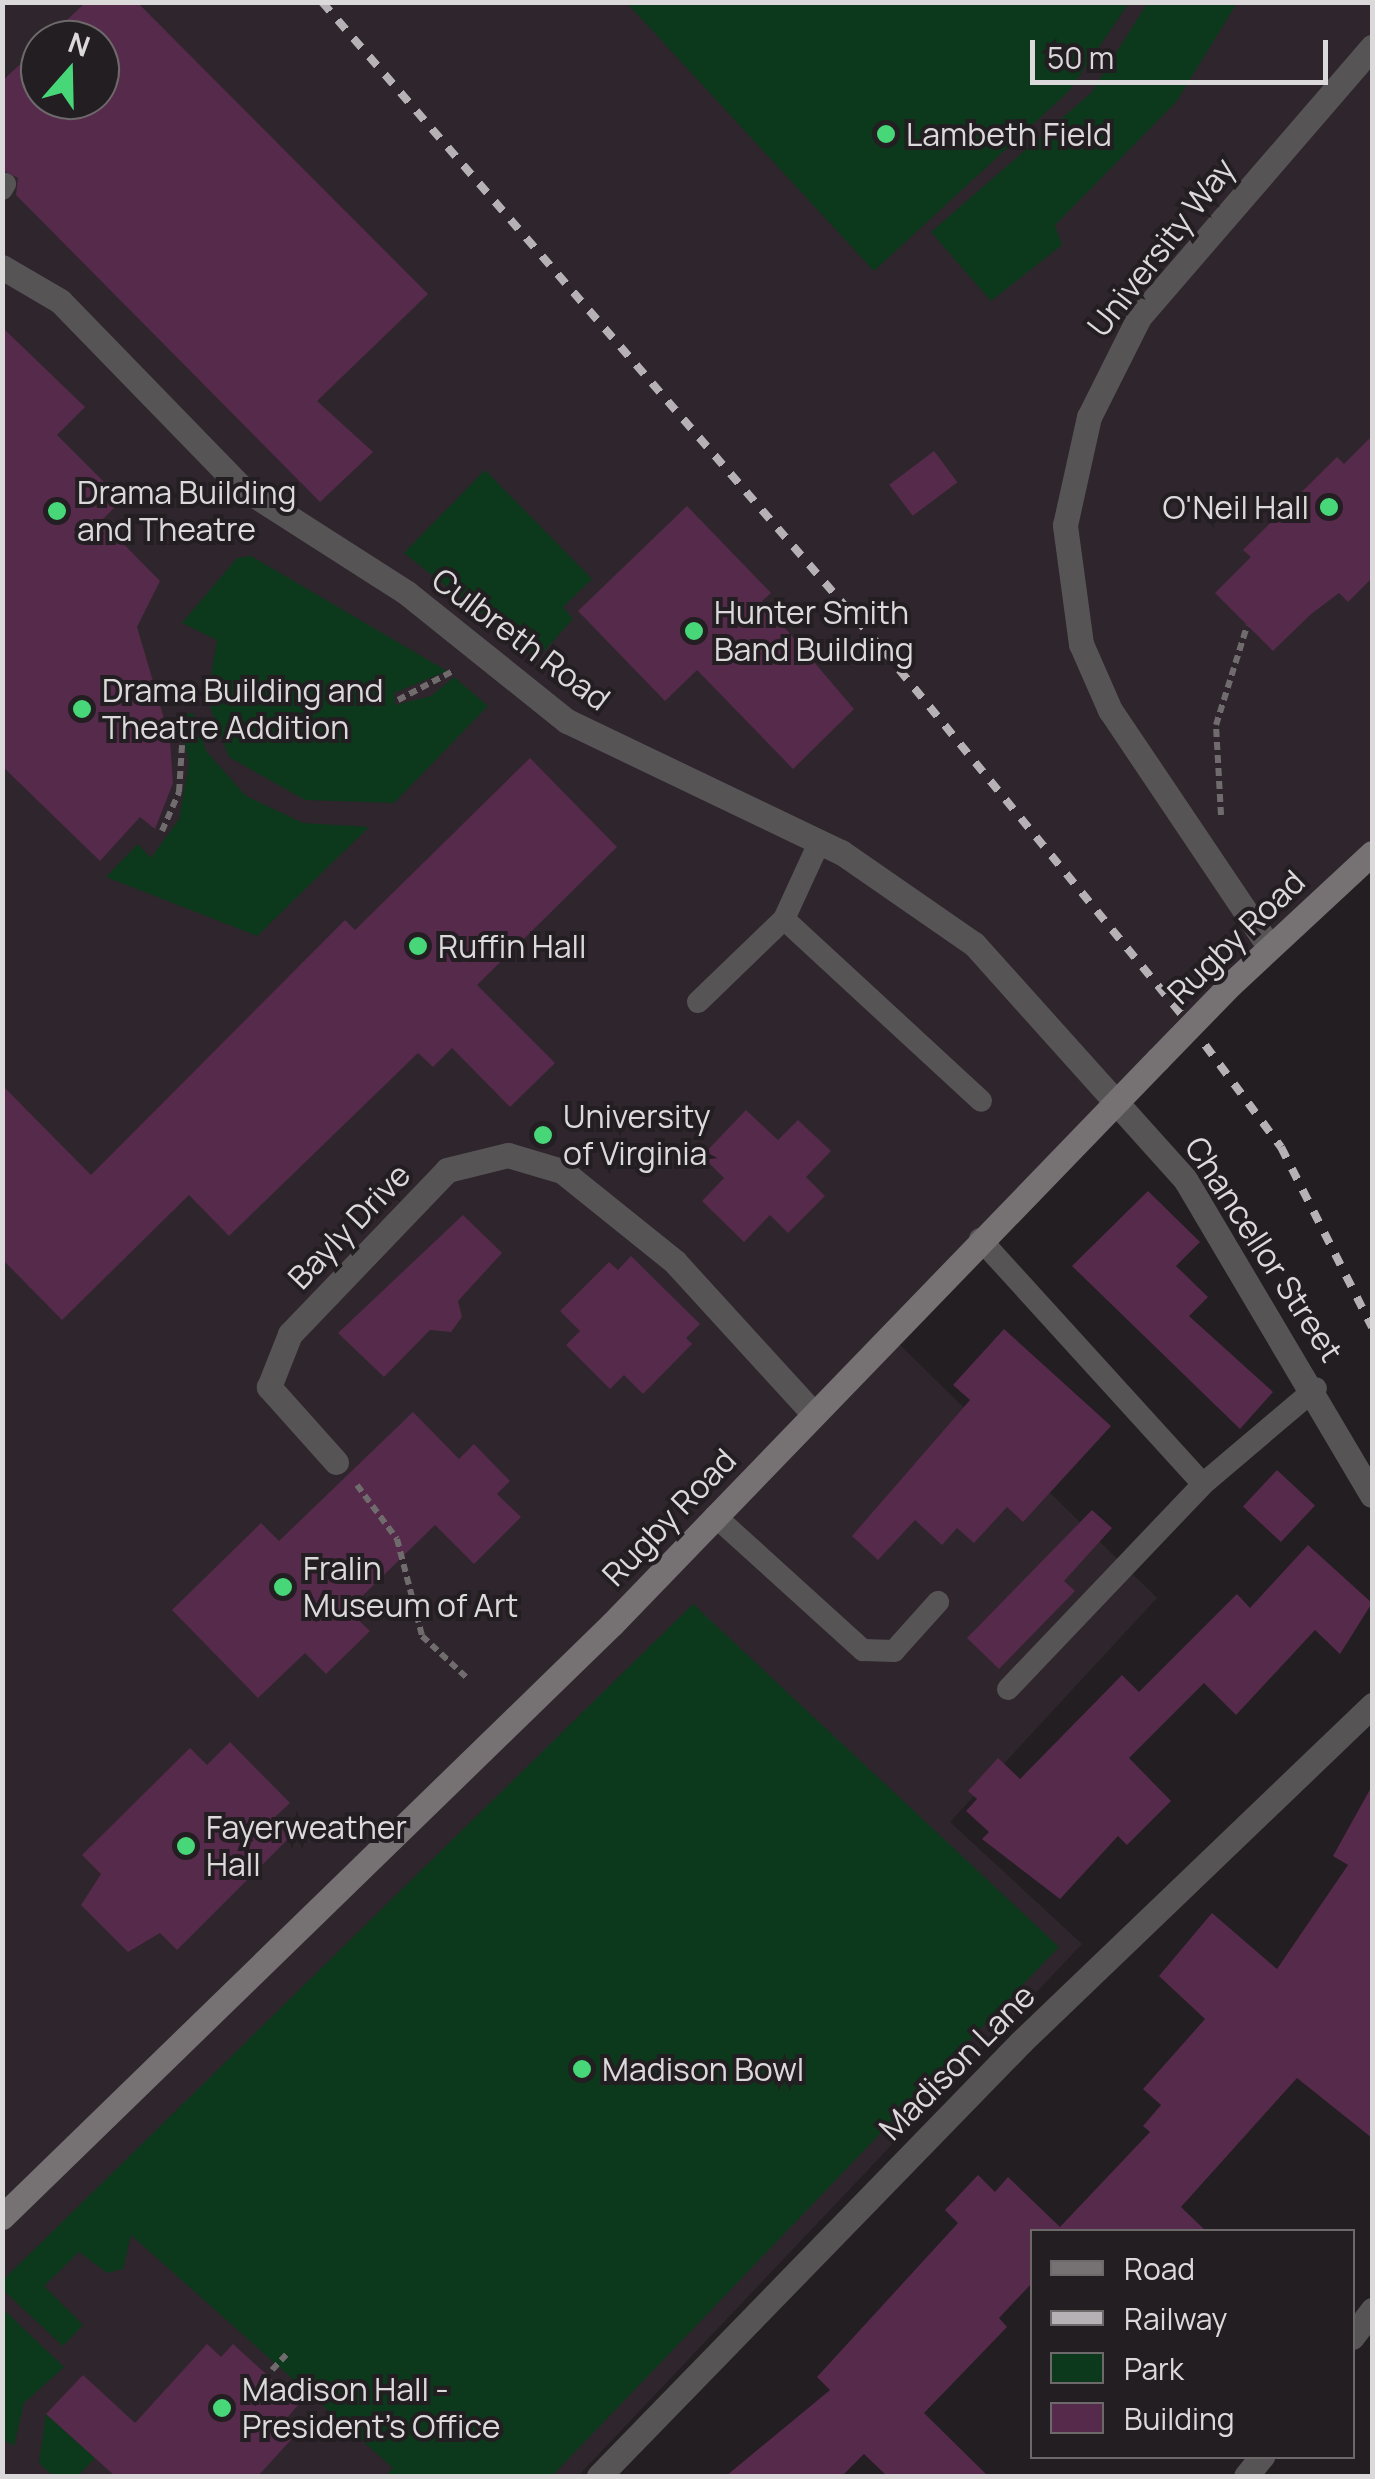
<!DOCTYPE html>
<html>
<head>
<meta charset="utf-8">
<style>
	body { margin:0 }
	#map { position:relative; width:1375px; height:2479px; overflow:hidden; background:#231e21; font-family:Manrope,sans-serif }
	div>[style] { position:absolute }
	.built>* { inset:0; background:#2f252c }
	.green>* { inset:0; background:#0c381b }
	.building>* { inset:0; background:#562a4a; transform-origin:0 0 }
	.path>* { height:6px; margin-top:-3px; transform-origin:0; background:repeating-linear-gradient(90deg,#706c6e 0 8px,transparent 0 13px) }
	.lane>* { height:22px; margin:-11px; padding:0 11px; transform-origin:11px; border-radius:11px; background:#575456 }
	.street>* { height:25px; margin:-12.5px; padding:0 12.5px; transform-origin:12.5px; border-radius:12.5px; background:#575456 }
	.secondary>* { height:25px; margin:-12.5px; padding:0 12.5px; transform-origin:12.5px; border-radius:12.5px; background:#767274 }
	.rail>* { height:8px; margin-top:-4px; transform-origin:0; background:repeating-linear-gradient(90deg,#b5b1b4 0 12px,transparent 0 24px) }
	.secondary-bridge>* { height:25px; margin:-12.5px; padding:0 12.5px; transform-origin:12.5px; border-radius:12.5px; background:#767274 }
	.dots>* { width:28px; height:28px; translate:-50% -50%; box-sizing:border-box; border:5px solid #231e21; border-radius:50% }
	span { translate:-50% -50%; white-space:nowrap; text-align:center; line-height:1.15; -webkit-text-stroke:8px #231e21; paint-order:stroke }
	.poi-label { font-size:32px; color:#dcd9db }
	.left { translate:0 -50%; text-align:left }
	.right { translate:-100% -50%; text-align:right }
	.street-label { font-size:32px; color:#dcd9db }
	.frame { position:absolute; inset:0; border:5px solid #dcd9db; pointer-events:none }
	.legend { position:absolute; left:1030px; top:2229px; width:325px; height:230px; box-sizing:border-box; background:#231e21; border:2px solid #6d696b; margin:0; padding:12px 18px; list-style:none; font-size:30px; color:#dcd9db }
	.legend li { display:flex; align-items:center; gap:20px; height:50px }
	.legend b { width:50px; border:2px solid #6d696b }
	.north { position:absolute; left:20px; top:20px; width:100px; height:100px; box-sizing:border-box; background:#231e21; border:2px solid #6d696b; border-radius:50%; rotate:20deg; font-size:28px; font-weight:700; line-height:40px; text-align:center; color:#dcd9db }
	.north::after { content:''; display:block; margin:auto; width:35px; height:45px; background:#47d779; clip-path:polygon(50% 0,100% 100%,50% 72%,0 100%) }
	.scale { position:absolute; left:1030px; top:40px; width:298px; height:45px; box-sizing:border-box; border:5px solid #dcd9db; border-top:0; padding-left:12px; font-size:30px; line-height:35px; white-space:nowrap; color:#dcd9db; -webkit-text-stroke:8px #231e21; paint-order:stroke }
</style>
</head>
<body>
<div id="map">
	<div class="built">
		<div style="clip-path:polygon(evenodd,3px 3px,1372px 3px,1372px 852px,889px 1334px,1157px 1598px,950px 1822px,1082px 1944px,578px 2476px,3px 2476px,3px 3px,40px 40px,100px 40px,100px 100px,40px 100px,40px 40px)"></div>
	</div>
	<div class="green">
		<div style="clip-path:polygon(1148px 2px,1237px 3px,1176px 102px,1055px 225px,1062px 245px,991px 301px,931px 232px,1091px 93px)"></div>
		<div style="clip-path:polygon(627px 3px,1129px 3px,1069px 91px,874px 271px)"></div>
		<div style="clip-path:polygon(485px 470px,592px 579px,563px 607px,573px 619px,538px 658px,404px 553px)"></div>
		<div style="clip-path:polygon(251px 556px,447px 671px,394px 693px,395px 705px,431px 696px,454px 677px,488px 706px,394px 803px,305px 800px,229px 757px,207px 699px,217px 640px,182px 623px,237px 558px)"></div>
		<div style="clip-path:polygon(193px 713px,206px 751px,246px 796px,303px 823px,369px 827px,257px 936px,106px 877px,138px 844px,151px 858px,179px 819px,189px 763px,179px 715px)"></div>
		<div style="clip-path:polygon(693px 1604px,1059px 1947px,552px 2476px,386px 2476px,393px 2468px,131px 2235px,123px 2269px,107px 2273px,79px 2252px,44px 2286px,83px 2325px,63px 2346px,3px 2290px,3px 2280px)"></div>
		<div style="clip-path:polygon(2px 2308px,64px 2367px,24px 2403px,14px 2446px,3px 2440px)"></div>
		<div style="clip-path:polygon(46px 2414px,95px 2458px,78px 2476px,53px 2476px,39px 2463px)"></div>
	</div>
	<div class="building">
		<div style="clip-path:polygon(86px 2px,137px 2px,428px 294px,317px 401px,373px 452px,320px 502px,16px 195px,18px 178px,2px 170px,2px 81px,40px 46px,40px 100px,100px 100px,100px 40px,46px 40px)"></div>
		<div style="clip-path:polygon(2px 327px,85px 407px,57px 435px,122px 500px,101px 521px,160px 581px,137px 627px,170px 739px,173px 783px,155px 829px,140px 817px,100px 861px,2px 766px)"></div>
		<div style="clip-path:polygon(1372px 436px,1372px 578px,1348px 602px,1339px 593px,1310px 615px,1273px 651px,1215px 593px,1251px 557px,1243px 550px,1337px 457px,1344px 464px)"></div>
		<div style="left:934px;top:451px;width:39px;height:56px;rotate:53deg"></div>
		<div style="clip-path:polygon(687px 506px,771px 593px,762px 601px,854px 709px,793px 769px,697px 670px,665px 701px,578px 611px)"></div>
		<div style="clip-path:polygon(530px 758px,617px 847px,477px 985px,555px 1063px,510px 1107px,452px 1048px,433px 1067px,418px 1053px,229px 1236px,189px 1195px,62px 1320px,2px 1259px,2px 1085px,91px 1175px,345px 920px,355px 930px)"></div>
		<div style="clip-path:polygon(746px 1110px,778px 1140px,798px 1120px,831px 1151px,806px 1177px,825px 1196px,788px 1233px,770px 1215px,744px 1242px,702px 1201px,724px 1178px,702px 1156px)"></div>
		<div style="clip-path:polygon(1148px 1191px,1200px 1242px,1176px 1266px,1208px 1297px,1189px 1316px,1273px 1392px,1240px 1429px,1072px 1266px)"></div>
		<div style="clip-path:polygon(463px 1215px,502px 1253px,458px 1301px,462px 1317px,451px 1332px,430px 1330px,384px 1377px,338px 1333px)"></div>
		<div style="clip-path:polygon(631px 1256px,700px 1324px,686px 1338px,692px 1344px,643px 1394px,624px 1375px,610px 1389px,566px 1345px,580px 1331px,560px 1311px,609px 1262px,618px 1270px)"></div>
		<div style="clip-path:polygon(1004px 1329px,1111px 1426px,1023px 1522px,1007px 1507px,974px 1543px,957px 1528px,942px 1545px,915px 1520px,878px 1560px,852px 1536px,970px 1400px,953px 1385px)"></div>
		<div style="clip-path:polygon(413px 1412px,459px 1459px,474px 1444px,510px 1481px,497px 1494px,521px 1517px,474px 1564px,435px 1525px,348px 1610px,370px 1631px,326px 1674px,305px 1653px,258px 1698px,172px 1610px,261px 1523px,279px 1541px)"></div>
		<div style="left:1277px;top:1470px;width:52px;height:50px;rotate:43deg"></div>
		<div style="clip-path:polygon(1092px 1510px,1112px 1528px,1064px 1581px,1075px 1591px,999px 1669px,967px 1638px)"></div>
		<div style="clip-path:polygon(1308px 1545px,1372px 1603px,1340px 1654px,1315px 1630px,1236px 1715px,1204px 1683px,1129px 1758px,1171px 1801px,1127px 1845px,1118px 1836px,1060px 1899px,982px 1839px,989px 1832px,966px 1811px,977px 1799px,968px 1791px,998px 1758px,1020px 1779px,1122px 1675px,1139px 1692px,1237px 1594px,1250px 1608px)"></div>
		<div style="clip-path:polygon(230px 1742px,290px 1803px,272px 1820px,290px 1837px,177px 1950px,160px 1933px,128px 1952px,81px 1905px,101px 1874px,82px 1855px,190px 1748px,207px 1765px)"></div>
		<div style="clip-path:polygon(1372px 1786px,1372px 2138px,1297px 2078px,1181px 2207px,1207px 2232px,1032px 2232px,1032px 2283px,999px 2318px,1007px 2327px,924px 2413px,988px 2476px,887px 2476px,864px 2454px,842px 2476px,726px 2476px,830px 2390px,817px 2377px,958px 2223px,945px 2210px,978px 2175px,995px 2192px,1008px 2177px,1060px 2227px,1150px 2132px,1143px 2126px,1161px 2105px,1143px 2089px,1205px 2019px,1159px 1976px,1212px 1913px,1277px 1969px,1348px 1865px,1333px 1856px)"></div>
		<div style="clip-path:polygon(207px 2344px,221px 2357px,233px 2344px,299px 2404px,287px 2418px,300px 2430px,258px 2476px,115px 2476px,46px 2414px,83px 2375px,135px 2423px)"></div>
	</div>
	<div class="path">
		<div style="left:398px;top:700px;width:62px;rotate:-27.8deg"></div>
		<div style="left:1221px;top:815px;width:90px;rotate:-93.2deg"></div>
		<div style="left:1216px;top:725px;width:104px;rotate:-72.6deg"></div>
		<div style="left:162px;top:831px;width:43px;rotate:-66.4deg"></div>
		<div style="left:179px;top:792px;width:47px;rotate:-86.3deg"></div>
		<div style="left:357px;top:1485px;width:67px;rotate:53.5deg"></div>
		<div style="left:397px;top:1539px;width:100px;rotate:75.5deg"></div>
		<div style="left:422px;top:1636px;width:60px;rotate:43deg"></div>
		<div style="left:272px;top:2370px;width:22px;rotate:-47deg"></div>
	</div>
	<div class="lane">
		<div style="left:2px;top:189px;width:6px;rotate:-59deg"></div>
		<div style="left:784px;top:919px;width:268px;rotate:42.7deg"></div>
		<div style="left:698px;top:1002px;width:120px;rotate:-44deg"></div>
		<div style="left:784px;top:919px;width:84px;rotate:-65.3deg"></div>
		<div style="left:980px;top:1239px;width:331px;rotate:47.7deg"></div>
		<div style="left:715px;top:1516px;width:200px;rotate:42.2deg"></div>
		<div style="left:863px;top:1650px;width:31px;rotate:2deg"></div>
		<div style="left:894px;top:1651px;width:66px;rotate:-48.1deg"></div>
		<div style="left:1008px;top:1689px;width:283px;rotate:-46.4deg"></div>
		<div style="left:1203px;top:1484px;width:148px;rotate:-40.3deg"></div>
	</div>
	<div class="street">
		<div style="left:2px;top:267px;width:67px;rotate:30.4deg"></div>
		<div style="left:60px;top:301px;width:258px;rotate:45.8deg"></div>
		<div style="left:240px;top:486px;width:198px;rotate:32.6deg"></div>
		<div style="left:407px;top:593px;width:205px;rotate:38.7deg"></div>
		<div style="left:567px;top:721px;width:304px;rotate:25.6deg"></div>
		<div style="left:841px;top:852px;width:162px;rotate:34.7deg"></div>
		<div style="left:974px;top:944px;width:316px;rotate:48.1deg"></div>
		<div style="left:1185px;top:1179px;width:367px;rotate:59.4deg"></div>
		<div style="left:1268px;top:945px;width:283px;rotate:-123.9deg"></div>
		<div style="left:1110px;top:710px;width:72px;rotate:-113.7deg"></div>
		<div style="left:1081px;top:644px;width:120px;rotate:-97.7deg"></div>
		<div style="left:1065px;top:525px;width:111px;rotate:-77.5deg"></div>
		<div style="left:1089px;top:417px;width:112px;rotate:-63.4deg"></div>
		<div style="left:1139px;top:317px;width:357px;rotate:-49.2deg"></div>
		<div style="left:336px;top:1462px;width:101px;rotate:-131.8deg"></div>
		<div style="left:269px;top:1387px;width:57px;rotate:-68.4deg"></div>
		<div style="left:290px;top:1334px;width:227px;rotate:-46.2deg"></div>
		<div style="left:447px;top:1170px;width:63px;rotate:-13.8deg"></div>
		<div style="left:508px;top:1155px;width:56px;rotate:16.5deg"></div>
		<div style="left:562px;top:1171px;width:145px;rotate:38.8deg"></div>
		<div style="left:675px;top:1262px;width:205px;rotate:47.6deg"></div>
		<div style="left:1352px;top:2337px;width:34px;rotate:-53deg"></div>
		<div style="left:599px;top:2476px;width:605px;rotate:-45.8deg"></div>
		<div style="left:1021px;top:2042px;width:487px;rotate:-43.8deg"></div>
		<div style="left:1246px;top:2476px;width:26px;rotate:-51deg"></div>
	</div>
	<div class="secondary">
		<div style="left:1231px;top:984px;width:192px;rotate:-42.9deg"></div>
		<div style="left:2px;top:2217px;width:851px;rotate:-44.19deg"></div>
		<div style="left:612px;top:1624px;width:786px;rotate:-45.98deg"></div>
	</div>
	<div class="rail">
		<div style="left:322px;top:2px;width:859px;rotate:49.11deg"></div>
		<div style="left:884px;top:651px;width:485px;rotate:50.7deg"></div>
		<div style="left:1191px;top:1026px;width:151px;rotate:53.4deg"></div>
		<div style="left:1281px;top:1147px;width:202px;rotate:63.2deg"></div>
	</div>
	<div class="secondary-bridge">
		<div style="left:1158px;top:1059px;width:105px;rotate:-45.8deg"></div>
	</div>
	<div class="dots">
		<div style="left:886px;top:134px;background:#47d779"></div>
		<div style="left:1329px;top:507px;background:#47d779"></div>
		<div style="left:57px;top:511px;background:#47d779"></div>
		<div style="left:694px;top:631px;background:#47d779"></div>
		<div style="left:82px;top:709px;background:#47d779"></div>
		<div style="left:418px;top:946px;background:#47d779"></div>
		<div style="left:543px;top:1135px;background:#47d779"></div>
		<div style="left:283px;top:1587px;background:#47d779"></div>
		<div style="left:186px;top:1846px;background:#47d779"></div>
		<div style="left:582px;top:2069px;background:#47d779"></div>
		<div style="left:222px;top:2408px;background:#47d779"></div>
	</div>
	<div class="poi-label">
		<span class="left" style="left:906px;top:134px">Lambeth Field</span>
		<span class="left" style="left:77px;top:511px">Drama Building<br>and Theatre</span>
		<span class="right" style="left:1309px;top:507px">O'Neil Hall</span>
		<span class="left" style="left:714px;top:631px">Hunter Smith<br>Band Building</span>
		<span class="left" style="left:102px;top:709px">Drama Building and<br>Theatre Addition</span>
		<span class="left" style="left:438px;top:946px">Ruffin Hall</span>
		<span class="left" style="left:563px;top:1135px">University<br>of Virginia</span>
		<span class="left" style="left:303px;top:1587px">Fralin<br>Museum of Art</span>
		<span class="left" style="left:206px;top:1846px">Fayerweather<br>Hall</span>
		<span class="left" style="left:602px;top:2069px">Madison Bowl</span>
		<span class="left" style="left:242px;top:2408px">Madison Hall -<br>President's Office</span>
	</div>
	<div class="street-label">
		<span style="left:1161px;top:247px;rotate:-52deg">University Way</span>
		<span style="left:521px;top:639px;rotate:37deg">Culbreth Road</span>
		<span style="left:1236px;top:937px;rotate:-44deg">Rugby Road</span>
		<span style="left:349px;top:1226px;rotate:-46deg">Bayly Drive</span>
		<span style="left:1264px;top:1249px;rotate:57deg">Chancellor Street</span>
		<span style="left:669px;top:1517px;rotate:-46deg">Rugby Road</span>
		<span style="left:957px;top:2062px;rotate:-45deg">Madison Lane</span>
	</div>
	<div class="frame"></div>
	<ul class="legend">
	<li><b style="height:12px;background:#767274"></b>Road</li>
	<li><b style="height:12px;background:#b5b1b4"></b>Railway</li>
	<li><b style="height:28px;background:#0c381b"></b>Park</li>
	<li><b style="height:28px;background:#562a4a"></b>Building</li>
	</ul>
	<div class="north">N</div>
	<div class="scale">50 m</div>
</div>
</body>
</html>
